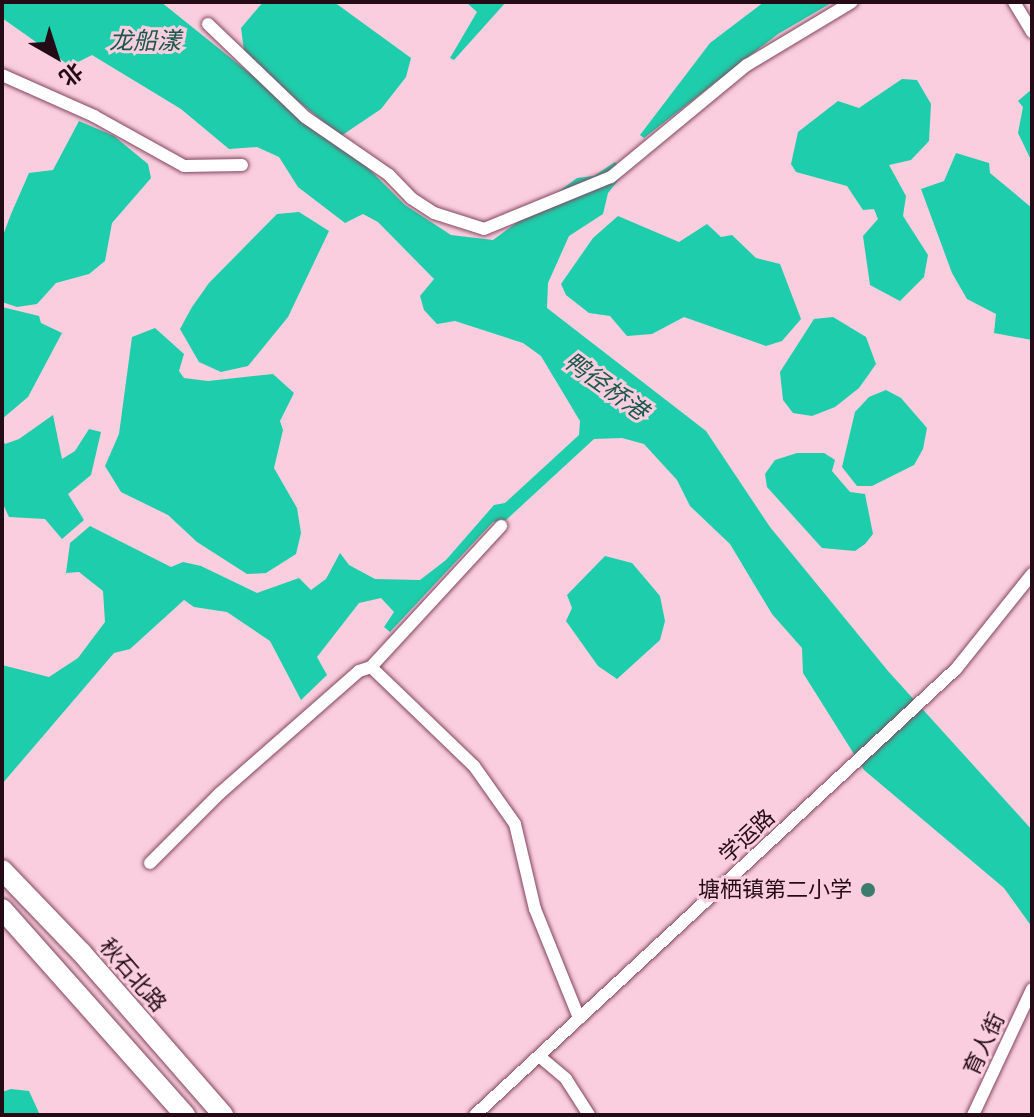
<!DOCTYPE html>
<html>
<head>
<meta charset="utf-8">
<style>
	body { margin:0 }
	#map { position:relative; width:1034px; height:1117px; overflow:hidden; background:#facede; font-family:Quicksand,"Noto Sans SC",sans-serif }
	div>[style] { position:absolute }
	.water>* { inset:0; background:#1ecdab }
	.roads { filter:drop-shadow(0 0 2px #83455f) drop-shadow(0 0 2px #83455f) }
	.street>* { height:12px; margin:-6px; padding:0 6px; transform-origin:6px; border-radius:6px; background:#fff }
	.primary>* { height:20px; margin:-10px; padding:0 10px; transform-origin:10px; border-radius:10px; background:#fff }
	.dots>* { width:22px; height:22px; translate:-50% -50%; box-sizing:border-box; border:4px solid #facede; border-radius:50% }
	span { translate:-50% -50%; white-space:nowrap; text-align:center; line-height:1.15; -webkit-text-stroke:6px #facede; paint-order:stroke }
	.street-label { font-size:22px; color:#240b16 }
	.poi-label { font-size:22px; color:#240b16 }
	.right { translate:-100% -50%; text-align:right }
	.water-label { font-size:24px; color:#19584a; font-style:italic }
	.frame { position:absolute; inset:0; border:4px solid #240b16; pointer-events:none }
	.north { position:absolute; left:16px; top:16px; width:80px; height:80px; -webkit-text-stroke:6px #facede; paint-order:stroke; rotate:141deg; font-size:22px; font-weight:700; line-height:32px; text-align:center; color:#240b16 }
	.north::after { content:''; display:block; margin:auto; width:28px; height:36px; background:#240b16; clip-path:polygon(50% 0,100% 100%,50% 72%,0 100%) }
</style>
</head>
<body>
<div id="map">
	<div class="water">
		<div style="clip-path:polygon(2px 2px,161px 2px,368px 168px,405px 205px,451px 235px,493px 240px,577px 178px,594px 176px,615px 162px,624px 173px,608px 193px,603px 214px,569px 236px,548px 283px,547px 308px,706px 431px,770px 527px,888px 671px,1032px 830px,1032px 927px,1004px 888px,864px 770px,803px 673px,802px 648px,772px 614px,730px 544px,690px 506px,677px 480px,644px 444px,622px 438px,594px 439px,506px 520px,493px 522px,390px 632px,384px 627px,394px 612px,381px 598px,359px 603px,317px 657px,327px 675px,301px 700px,270px 641px,227px 612px,194px 607px,184px 600px,130px 649px,114px 653px,2px 784px,2px 665px,49px 677px,78px 658px,105px 622px,103px 591px,79px 572px,66px 573px,70px 543px,90px 526px,171px 567px,183px 562px,201px 566px,257px 593px,299px 578px,311px 590px,326px 579px,340px 553px,349px 565px,375px 579px,420px 580px,446px 560px,494px 505px,505px 503px,579px 435px,580px 421px,541px 356px,523px 343px,455px 321px,437px 324px,424px 310px,420px 296px,434px 279px,378px 222px,363px 214px,345px 223px,298px 187px,279px 157px,257px 147px,229px 149px,181px 109px,92px 55px,70px 66px,2px 18px)"></div>
		<div style="clip-path:polygon(263px 2px,334px 2px,411px 58px,406px 77px,381px 109px,341px 136px,245px 58px,241px 28px)"></div>
		<div style="clip-path:polygon(466px 2px,506px 2px,454px 60px,450px 58px,477px 12px)"></div>
		<div style="clip-path:polygon(764px 2px,833px 2px,778px 34px,644px 138px,640px 135px,710px 43px)"></div>
		<div style="clip-path:polygon(902px 79px,917px 80px,931px 104px,929px 141px,911px 160px,889px 165px,906px 196px,903px 216px,928px 255px,924px 277px,900px 301px,870px 285px,863px 236px,878px 219px,874px 209px,863px 210px,847px 186px,796px 172px,791px 164px,798px 132px,838px 101px,859px 108px)"></div>
		<div style="clip-path:polygon(1032px 89px,1032px 162px,1018px 133px,1023px 107px,1018px 101px)"></div>
		<div style="clip-path:polygon(79px 121px,114px 136px,148px 164px,151px 178px,112px 223px,105px 261px,89px 274px,56px 283px,37px 304px,17px 307px,2px 302px,2px 238px,11px 214px,29px 173px,53px 170px)"></div>
		<div style="clip-path:polygon(956px 153px,989px 163px,990px 173px,1032px 208px,1032px 340px,994px 333px,996px 314px,967px 299px,952px 273px,921px 189px,944px 181px)"></div>
		<div style="clip-path:polygon(299px 212px,329px 231px,288px 317px,248px 366px,221px 372px,199px 362px,180px 329px,192px 307px,209px 283px,277px 214px)"></div>
		<div style="clip-path:polygon(618px 216px,679px 242px,707px 224px,721px 237px,732px 235px,756px 258px,780px 264px,801px 319px,782px 341px,766px 346px,684px 317px,652px 334px,627px 336px,610px 316px,589px 313px,566px 295px,561px 284px,593px 238px)"></div>
		<div style="clip-path:polygon(2px 307px,39px 316px,41px 323px,62px 333px,28px 397px,2px 419px)"></div>
		<div style="clip-path:polygon(833px 317px,866px 337px,876px 364px,859px 388px,835px 407px,812px 416px,793px 413px,783px 400px,780px 372px,814px 319px)"></div>
		<div style="clip-path:polygon(155px 328px,184px 354px,179px 371px,184px 378px,208px 381px,273px 374px,294px 393px,280px 421px,283px 430px,274px 468px,297px 508px,301px 533px,296px 554px,266px 573px,247px 574px,197px 542px,168px 515px,121px 492px,105px 466px,119px 434px,132px 337px)"></div>
		<div style="clip-path:polygon(886px 390px,901px 398px,927px 428px,923px 449px,914px 465px,872px 486px,857px 486px,842px 467px,855px 412px,869px 397px)"></div>
		<div style="clip-path:polygon(53px 415px,62px 459px,75px 451px,89px 429px,101px 432px,91px 475px,68px 494px,84px 520px,62px 539px,45px 519px,9px 517px,2px 502px,2px 438px,5px 444px,19px 439px)"></div>
		<div style="clip-path:polygon(797px 453px,824px 453px,835px 460px,832px 471px,850px 492px,865px 494px,873px 534px,865px 544px,855px 551px,822px 548px,767px 487px,765px 474px,775px 460px)"></div>
		<div style="clip-path:polygon(605px 556px,632px 563px,660px 596px,665px 621px,660px 640px,617px 679px,598px 666px,566px 621px,572px 608px,567px 595px)"></div>
		<div style="clip-path:polygon(11px 1089px,29px 1091px,40px 1115px,2px 1115px,2px 1092px)"></div>
	</div>
	<div class="roads">
		<div class="street">
			<div style="left:1014px;top:2px;width:35px;rotate:59deg"></div>
			<div style="left:208px;top:24px;width:134px;rotate:43.8deg"></div>
			<div style="left:305px;top:117px;width:102px;rotate:34.6deg"></div>
			<div style="left:389px;top:175px;width:32px;rotate:46deg"></div>
			<div style="left:411px;top:198px;width:27px;rotate:33deg"></div>
			<div style="left:434px;top:213px;width:52px;rotate:17.7deg"></div>
			<div style="left:484px;top:229px;width:137px;rotate:-22.3deg"></div>
			<div style="left:611px;top:177px;width:176px;rotate:-39.5deg"></div>
			<div style="left:747px;top:65px;width:122px;rotate:-31deg"></div>
			<div style="left:2px;top:75px;width:101px;rotate:24deg"></div>
			<div style="left:94px;top:116px;width:103px;rotate:29.1deg"></div>
			<div style="left:184px;top:166px;width:58px;rotate:-1deg"></div>
			<div style="left:371px;top:667px;width:143px;rotate:43.9deg"></div>
			<div style="left:474px;top:766px;width:71px;rotate:54.7deg"></div>
			<div style="left:515px;top:824px;width:87px;rotate:76.8deg"></div>
			<div style="left:535px;top:909px;width:118px;rotate:68deg"></div>
			<div style="left:150px;top:863px;width:98px;rotate:-45deg"></div>
			<div style="left:219px;top:794px;width:186px;rotate:-41.3deg"></div>
			<div style="left:359px;top:671px;width:13px;rotate:-18deg"></div>
			<div style="left:371px;top:667px;width:192px;rotate:-47.3deg"></div>
			<div style="left:539px;top:1056px;width:35px;rotate:40deg"></div>
			<div style="left:566px;top:1079px;width:43px;rotate:57.4deg"></div>
			<div style="left:475px;top:1115px;width:656px;rotate:-42.84deg"></div>
			<div style="left:956px;top:669px;width:122px;rotate:-51.3deg"></div>
			<div style="left:973px;top:1115px;width:139px;rotate:-64.9deg"></div>
		</div>
		<div class="primary">
			<div style="left:2px;top:870px;width:114px;rotate:46.1deg"></div>
			<div style="left:81px;top:952px;width:216px;rotate:48.9deg"></div>
			<div style="left:2px;top:909px;width:276px;rotate:48.4deg"></div>
		</div>
	</div>
	<div class="dots">
		<div style="left:868px;top:890px;background:#3c7c6c"></div>
	</div>
	<div class="street-label">
		<span style="left:747px;top:836px;rotate:-43deg">学运路</span>
		<span style="left:133px;top:975px;rotate:49deg">秋石北路</span>
		<span style="left:984px;top:1044px;rotate:-65deg">育人街</span>
	</div>
	<div class="poi-label">
		<span class="right" style="left:852px;top:890px">塘栖镇第二小学</span>
	</div>
	<div class="water-label">
		<span style="left:145px;top:41px">龙船漾</span>
		<span style="left:606px;top:386px;rotate:36deg">鸭径桥港</span>
	</div>
	<div class="frame"></div>
	<div class="north">北</div>
</div>
</body>
</html>
